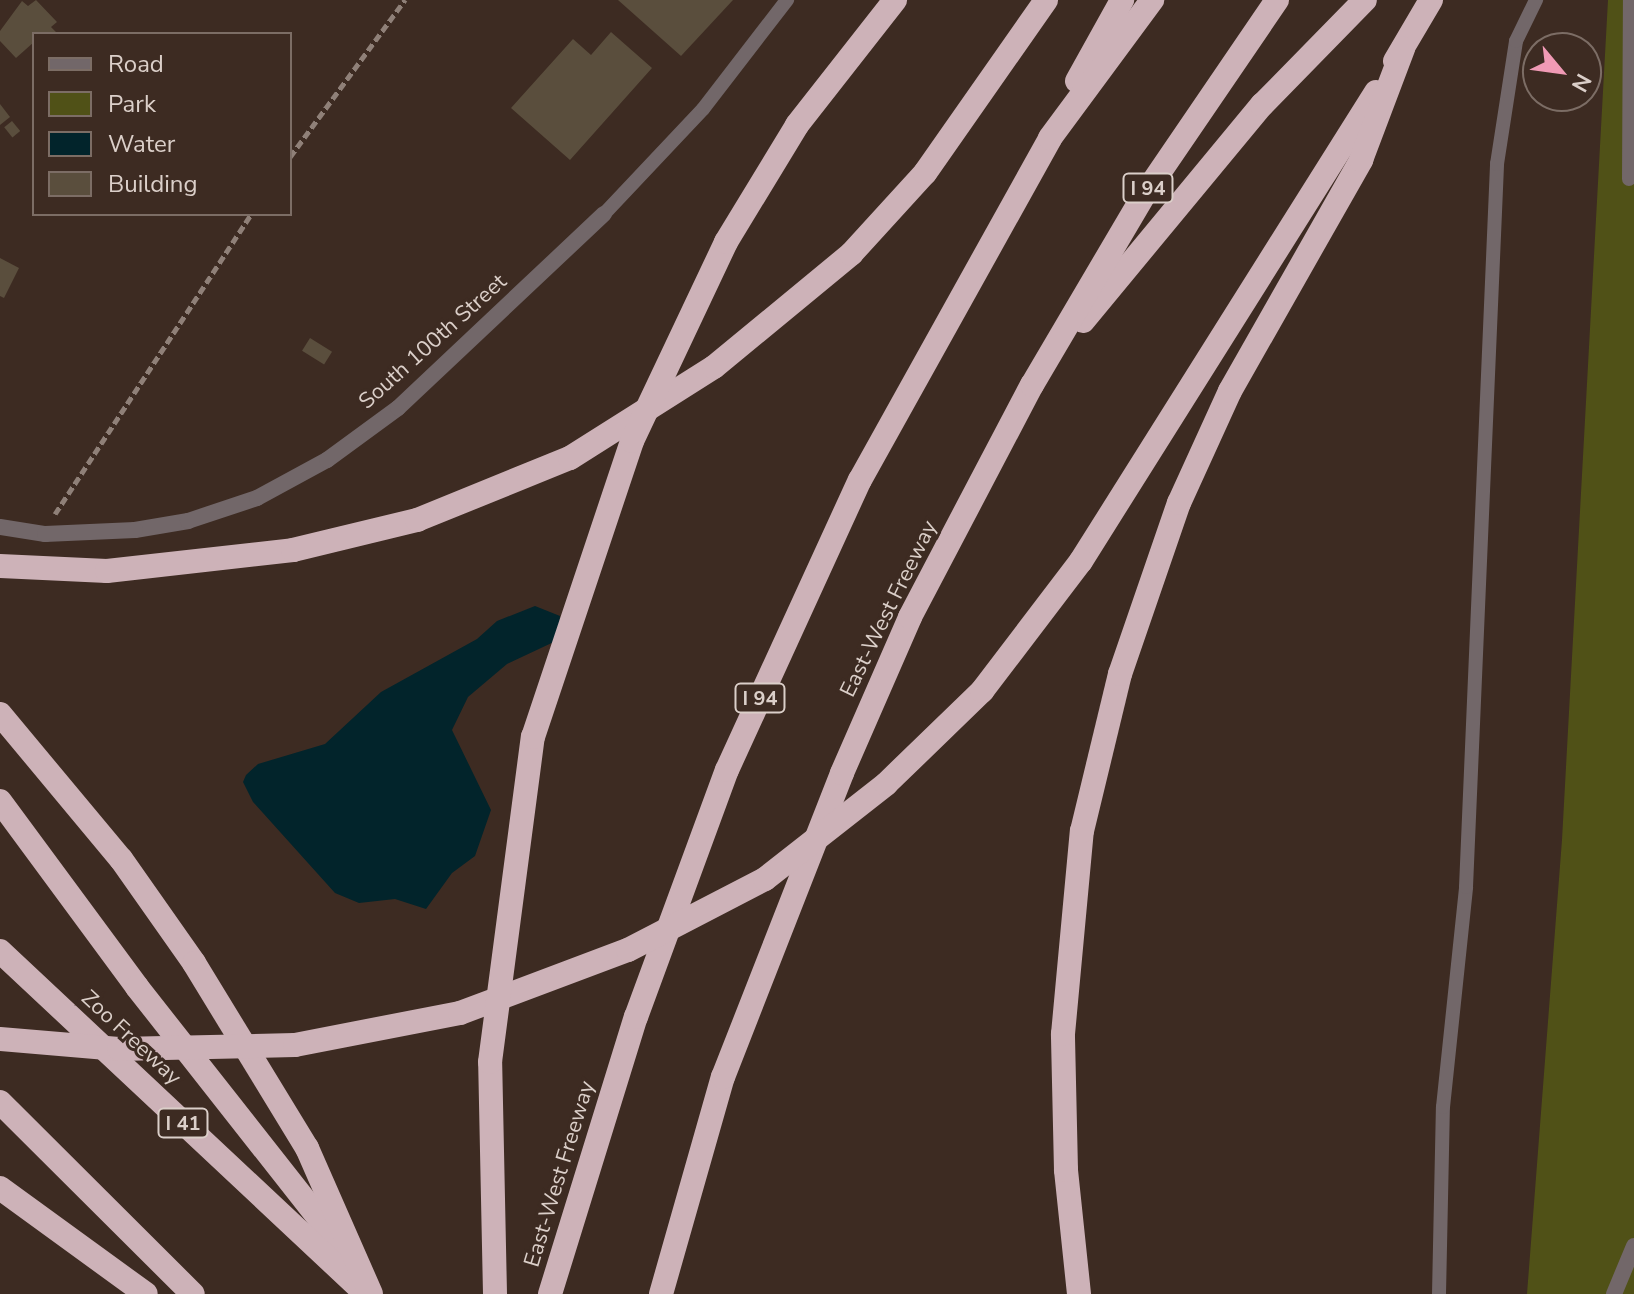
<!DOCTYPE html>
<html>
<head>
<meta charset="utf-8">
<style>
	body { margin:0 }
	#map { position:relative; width:1634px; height:1294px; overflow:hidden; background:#3d2b22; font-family:"Nunito Sans",sans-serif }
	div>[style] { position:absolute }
	.green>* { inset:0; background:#505117 }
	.water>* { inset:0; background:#02242b }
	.building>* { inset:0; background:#5a4e3d; transform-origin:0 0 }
	.path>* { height:5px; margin-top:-2.5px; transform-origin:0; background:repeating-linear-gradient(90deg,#8f8078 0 8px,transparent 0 12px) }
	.lane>* { height:14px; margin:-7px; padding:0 7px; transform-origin:7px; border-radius:7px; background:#726769 }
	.street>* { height:16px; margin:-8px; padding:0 8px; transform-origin:8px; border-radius:8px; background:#726769 }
	.highway>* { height:24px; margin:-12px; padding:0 12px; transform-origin:12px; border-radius:12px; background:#cdb2b8 }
	.street-bridge>* { height:16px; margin:-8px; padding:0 8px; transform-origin:8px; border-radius:8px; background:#726769 }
	.highway-bridge>* { height:24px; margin:-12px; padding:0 12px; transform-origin:12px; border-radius:12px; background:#cdb2b8 }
	span { translate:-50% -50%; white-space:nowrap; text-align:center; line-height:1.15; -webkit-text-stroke:6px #3d2b22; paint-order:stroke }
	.shield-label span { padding:2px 6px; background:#3d2b22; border:2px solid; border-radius:6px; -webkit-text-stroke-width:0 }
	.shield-label { font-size:20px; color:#dbcfc9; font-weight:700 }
	.street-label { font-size:22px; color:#dbcfc9 }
	.legend { position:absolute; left:32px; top:32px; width:260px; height:184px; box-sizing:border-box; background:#3d2b22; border:2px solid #7c6d65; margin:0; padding:10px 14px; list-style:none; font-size:24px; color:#dbcfc9 }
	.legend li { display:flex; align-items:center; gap:16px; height:40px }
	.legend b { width:40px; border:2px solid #7c6d65 }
	.north { position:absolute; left:1522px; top:32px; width:80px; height:80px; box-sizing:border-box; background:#3d2b22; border:2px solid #7c6d65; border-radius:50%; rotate:119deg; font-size:22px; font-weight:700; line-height:32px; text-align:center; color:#dbcfc9 }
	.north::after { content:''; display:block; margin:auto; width:28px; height:36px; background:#f09ab5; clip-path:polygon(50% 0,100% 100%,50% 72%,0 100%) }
</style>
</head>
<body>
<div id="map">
	<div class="green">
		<div style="clip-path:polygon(1608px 0,1634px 0,1634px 1294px,1527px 1294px,1562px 840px)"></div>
	</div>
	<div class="water">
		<div style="clip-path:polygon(535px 606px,560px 616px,558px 640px,507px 664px,468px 697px,452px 730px,491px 810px,475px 856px,452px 873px,426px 909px,395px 899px,359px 903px,335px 893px,253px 802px,243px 782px,246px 775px,258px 764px,325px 744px,381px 692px,477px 639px,497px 621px)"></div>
	</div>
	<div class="building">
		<div style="clip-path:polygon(36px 0,57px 22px,51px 27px,56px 32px,34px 34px,34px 42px,16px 58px,0 41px,0 31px,22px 1px,28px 6px)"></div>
		<div style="clip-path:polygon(618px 0,733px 0,681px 56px)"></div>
		<div style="clip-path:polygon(611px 32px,652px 68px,570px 160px,511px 108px,573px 39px,591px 55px)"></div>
		<div style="clip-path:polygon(0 104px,10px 117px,0 125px)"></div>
		<div style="left:12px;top:121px;width:13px;height:10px;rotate:51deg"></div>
		<div style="clip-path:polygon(0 258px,19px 268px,4px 298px,0 296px)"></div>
		<div style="left:310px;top:338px;width:26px;height:15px;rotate:32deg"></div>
	</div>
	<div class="path">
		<div style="left:290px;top:157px;width:195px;rotate:-53.8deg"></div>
		<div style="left:55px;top:514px;width:358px;rotate:-56.8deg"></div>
	</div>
	<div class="lane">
		<div style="left:1629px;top:179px;width:179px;rotate:-89.7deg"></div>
		<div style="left:604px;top:214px;width:144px;rotate:-46.7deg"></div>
		<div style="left:703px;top:109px;width:138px;rotate:-52.4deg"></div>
		<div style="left:1439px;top:1294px;width:187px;rotate:-88.8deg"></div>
		<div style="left:1443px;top:1107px;width:221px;rotate:-84deg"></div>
		<div style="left:1466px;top:887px;width:724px;rotate:-87.54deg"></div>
		<div style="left:1497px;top:164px;width:124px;rotate:-81.2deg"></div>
		<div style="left:1516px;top:41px;width:46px;rotate:-64deg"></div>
	</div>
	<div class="street">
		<div style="left:135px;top:530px;width:54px;rotate:-9.6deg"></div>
		<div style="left:188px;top:521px;width:73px;rotate:-18.4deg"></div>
		<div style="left:257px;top:498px;width:80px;rotate:-28.5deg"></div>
		<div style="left:327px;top:460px;width:88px;rotate:-36.2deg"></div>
		<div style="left:398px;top:408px;width:283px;rotate:-43.3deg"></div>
		<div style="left:1614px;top:1294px;width:52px;rotate:-67.4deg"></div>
	</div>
	<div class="highway">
		<div style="left:1395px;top:61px;width:71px;rotate:-59.5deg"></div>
		<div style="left:1077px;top:81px;width:93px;rotate:-60.9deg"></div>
		<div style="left:1083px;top:321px;width:281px;rotate:-50.4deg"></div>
		<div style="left:1262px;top:105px;width:147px;rotate:-45.6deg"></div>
		<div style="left:1081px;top:561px;width:554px;rotate:-57.83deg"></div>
		<div style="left:0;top:801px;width:231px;rotate:53.6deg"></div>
		<div style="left:137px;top:987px;width:345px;rotate:51.8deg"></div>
		<div style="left:0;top:951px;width:502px;rotate:43.14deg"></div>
		<div style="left:0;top:1102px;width:272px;rotate:44.9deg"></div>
		<div style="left:0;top:1188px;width:180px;rotate:36deg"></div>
		<div style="left:550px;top:1294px;width:290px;rotate:-72.8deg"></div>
		<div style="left:636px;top:1017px;width:263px;rotate:-69.8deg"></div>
		<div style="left:727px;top:770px;width:319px;rotate:-65.4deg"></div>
		<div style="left:860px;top:480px;width:391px;rotate:-60.9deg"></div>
		<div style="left:1050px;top:138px;width:172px;rotate:-53.5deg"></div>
		<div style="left:661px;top:1294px;width:226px;rotate:-74.1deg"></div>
		<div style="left:723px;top:1077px;width:326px;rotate:-68.6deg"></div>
		<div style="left:842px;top:773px;width:170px;rotate:-66.4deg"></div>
		<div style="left:910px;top:617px;width:262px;rotate:-62.3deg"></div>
		<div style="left:1032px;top:385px;width:221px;rotate:-59.5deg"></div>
		<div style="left:1144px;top:195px;width:236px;rotate:-55.7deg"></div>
		<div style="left:1079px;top:1294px;width:125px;rotate:-96deg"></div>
		<div style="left:1066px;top:1170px;width:136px;rotate:-91.3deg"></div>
		<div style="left:1063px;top:1034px;width:204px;rotate:-84.7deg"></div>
		<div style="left:1082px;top:831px;width:162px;rotate:-76.4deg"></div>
		<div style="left:1120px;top:674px;width:181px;rotate:-71deg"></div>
		<div style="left:1179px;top:503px;width:123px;rotate:-65.5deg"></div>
		<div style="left:1230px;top:391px;width:266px;rotate:-60.4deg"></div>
		<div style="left:1361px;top:160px;width:119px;rotate:-69.3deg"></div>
	</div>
	<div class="street-bridge">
		<div style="left:0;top:527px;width:46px;rotate:8.8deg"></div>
		<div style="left:45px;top:534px;width:90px;rotate:-2.5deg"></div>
	</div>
	<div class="highway-bridge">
		<div style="left:0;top:566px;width:107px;rotate:2.7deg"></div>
		<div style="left:107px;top:571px;width:187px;rotate:-6.4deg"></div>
		<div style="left:293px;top:550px;width:128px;rotate:-13.6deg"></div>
		<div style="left:417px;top:520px;width:165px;rotate:-22.1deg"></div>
		<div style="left:570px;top:458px;width:170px;rotate:-32.3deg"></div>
		<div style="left:714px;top:367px;width:178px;rotate:-39.5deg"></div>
		<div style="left:851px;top:254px;width:110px;rotate:-47.6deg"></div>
		<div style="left:925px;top:173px;width:211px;rotate:-55deg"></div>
		<div style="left:0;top:714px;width:189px;rotate:50.2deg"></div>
		<div style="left:121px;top:859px;width:127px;rotate:54.9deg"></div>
		<div style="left:194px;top:963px;width:217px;rotate:58.6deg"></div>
		<div style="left:307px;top:1148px;width:159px;rotate:66.3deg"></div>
		<div style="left:0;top:1039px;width:119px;rotate:4.8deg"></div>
		<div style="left:119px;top:1049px;width:176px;rotate:-1.3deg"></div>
		<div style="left:295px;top:1045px;width:168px;rotate:-11deg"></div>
		<div style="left:460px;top:1013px;width:179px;rotate:-20.6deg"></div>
		<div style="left:628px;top:950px;width:154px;rotate:-27.4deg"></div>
		<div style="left:765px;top:879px;width:154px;rotate:-38.1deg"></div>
		<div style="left:886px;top:784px;width:134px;rotate:-44.1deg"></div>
		<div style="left:982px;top:691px;width:163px;rotate:-52.7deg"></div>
		<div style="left:495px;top:1294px;width:232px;rotate:-91.2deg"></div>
		<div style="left:490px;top:1062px;width:328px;rotate:-82.5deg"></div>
		<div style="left:533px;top:737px;width:312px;rotate:-71.5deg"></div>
		<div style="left:632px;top:441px;width:220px;rotate:-64.7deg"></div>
		<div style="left:726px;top:242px;width:137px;rotate:-58.7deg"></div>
		<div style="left:797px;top:125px;width:159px;rotate:-51.9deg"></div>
	</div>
	<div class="shield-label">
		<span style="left:1148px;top:188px">I 94</span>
		<span style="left:760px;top:698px">I 94</span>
		<span style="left:183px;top:1123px">I 41</span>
	</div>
	<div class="street-label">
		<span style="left:433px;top:342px;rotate:-42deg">South 100th Street</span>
		<span style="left:889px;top:609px;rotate:-64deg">East-West Freeway</span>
		<span style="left:131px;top:1038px;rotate:43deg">Zoo Freeway</span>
		<span style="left:560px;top:1174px;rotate:-73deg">East-West Freeway</span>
	</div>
	<ul class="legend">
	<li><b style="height:10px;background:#726769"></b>Road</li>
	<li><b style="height:22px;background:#505117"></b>Park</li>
	<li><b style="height:22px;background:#02242b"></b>Water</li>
	<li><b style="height:22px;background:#5a4e3d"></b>Building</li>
	</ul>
	<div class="north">N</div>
</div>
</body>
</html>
